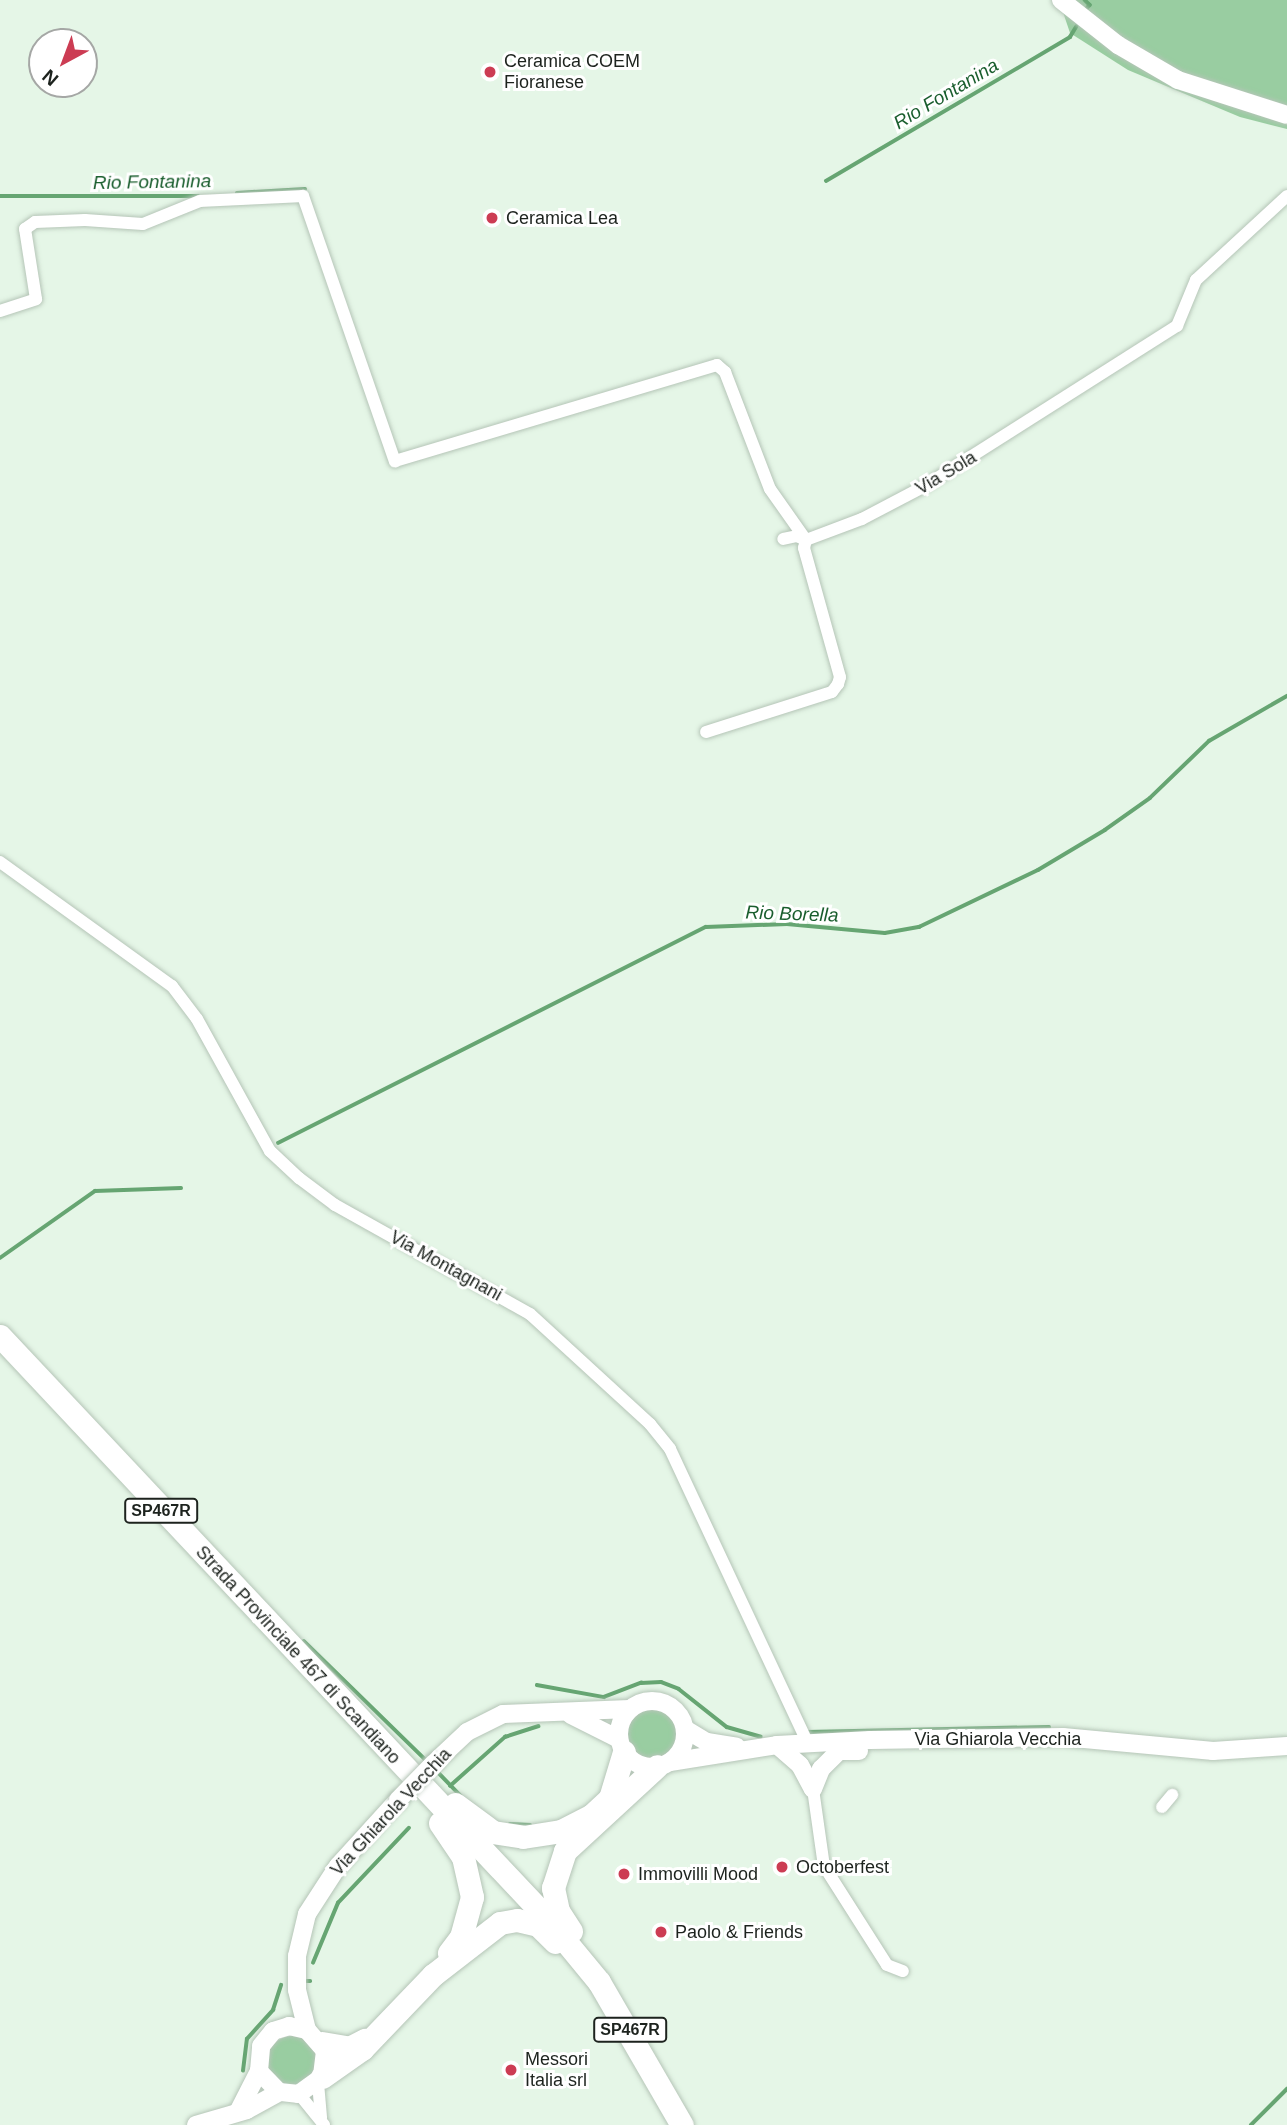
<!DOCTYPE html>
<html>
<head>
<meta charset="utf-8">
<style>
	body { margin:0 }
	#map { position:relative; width:1287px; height:2125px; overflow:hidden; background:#e5f6e7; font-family:Helvetica,sans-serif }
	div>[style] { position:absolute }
	.green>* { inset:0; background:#99cda1 }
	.round { border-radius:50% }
	.stream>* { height:3.5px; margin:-1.75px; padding:0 1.75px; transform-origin:1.75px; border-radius:1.75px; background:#66a572 }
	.roads { filter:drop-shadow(0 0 2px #b5c5b7) drop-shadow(0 0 2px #b5c5b7) }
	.street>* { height:12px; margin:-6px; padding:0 6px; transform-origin:6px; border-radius:6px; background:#fff }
	.secondary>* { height:18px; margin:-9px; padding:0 9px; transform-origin:9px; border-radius:9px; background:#fff }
	.secondary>.ring { margin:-9px; padding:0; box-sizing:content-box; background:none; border:18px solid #fff; border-radius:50% }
	.highway>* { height:23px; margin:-11.5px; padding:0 11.5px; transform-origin:11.5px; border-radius:11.5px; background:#fff }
	.bridges { filter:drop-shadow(0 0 2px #b5c5b7) drop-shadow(0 0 2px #b5c5b7) }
	.secondary-bridge>* { height:18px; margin:-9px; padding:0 9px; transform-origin:9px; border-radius:9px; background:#fff }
	.dots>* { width:19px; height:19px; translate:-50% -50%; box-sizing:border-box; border:4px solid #fff; border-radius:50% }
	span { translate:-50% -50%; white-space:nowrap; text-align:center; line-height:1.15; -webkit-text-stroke:6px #fff; paint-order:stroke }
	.shield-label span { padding:2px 5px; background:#fff; border:2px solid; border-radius:5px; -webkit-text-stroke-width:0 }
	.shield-label { font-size:16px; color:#1d231e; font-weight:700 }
	.poi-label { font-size:18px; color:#1d231e }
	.left { translate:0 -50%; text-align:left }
	.street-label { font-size:18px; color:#1d231e }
	.water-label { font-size:19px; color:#1a5e2e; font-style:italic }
	.north { position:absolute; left:28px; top:28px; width:70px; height:70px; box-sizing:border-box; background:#fff; border:2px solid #a5a7a5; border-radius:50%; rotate:221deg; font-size:19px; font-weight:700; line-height:28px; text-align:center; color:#1d231e }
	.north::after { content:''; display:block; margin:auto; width:24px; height:32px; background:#cc3c53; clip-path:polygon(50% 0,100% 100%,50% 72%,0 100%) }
</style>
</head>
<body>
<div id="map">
	<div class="green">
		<div style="clip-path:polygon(1059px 0,1287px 0,1287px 129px,1240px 117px,1128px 70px,1070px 33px)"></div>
		<div class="round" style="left:628px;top:1709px;width:50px;height:50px"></div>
		<div class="round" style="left:267px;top:2036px;width:50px;height:50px"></div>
	</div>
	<div class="stream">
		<div style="left:1085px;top:0;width:7px;rotate:45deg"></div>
		<div style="left:1090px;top:5px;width:5px;rotate:127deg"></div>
		<div style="left:826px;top:181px;width:283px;rotate:-30.5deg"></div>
		<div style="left:1070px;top:37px;width:12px;rotate:-59deg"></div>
		<div style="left:237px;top:193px;width:68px;rotate:-3.4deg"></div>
		<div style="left:0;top:196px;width:198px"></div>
		<div style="left:278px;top:1143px;width:479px;rotate:-26.8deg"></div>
		<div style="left:706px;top:927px;width:81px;rotate:-2.1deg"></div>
		<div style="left:787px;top:924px;width:98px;rotate:5.2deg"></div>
		<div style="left:885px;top:933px;width:35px;rotate:-10deg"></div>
		<div style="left:919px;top:927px;width:132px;rotate:-25.6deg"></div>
		<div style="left:1038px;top:870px;width:78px;rotate:-30.8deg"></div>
		<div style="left:1105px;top:830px;width:55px;rotate:-35.4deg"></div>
		<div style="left:1150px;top:798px;width:82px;rotate:-44deg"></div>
		<div style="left:1209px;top:741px;width:90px;rotate:-30deg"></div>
		<div style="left:0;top:1258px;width:116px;rotate:-35.2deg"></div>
		<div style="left:95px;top:1191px;width:86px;rotate:-2deg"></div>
		<div style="left:304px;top:1641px;width:172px;rotate:44.3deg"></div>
		<div style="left:537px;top:1685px;width:68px;rotate:10.2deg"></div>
		<div style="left:604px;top:1697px;width:40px;rotate:-21deg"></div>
		<div style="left:641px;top:1683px;width:20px;rotate:-3deg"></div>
		<div style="left:661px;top:1682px;width:19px;rotate:21deg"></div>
		<div style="left:679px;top:1689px;width:61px;rotate:38.4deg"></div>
		<div style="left:727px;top:1727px;width:35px;rotate:16deg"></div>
		<div style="left:808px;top:1732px;width:241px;rotate:-1.2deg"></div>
		<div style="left:435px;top:1769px;width:37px;rotate:46deg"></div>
		<div style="left:450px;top:1786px;width:74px;rotate:-41.7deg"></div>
		<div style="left:505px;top:1737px;width:35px;rotate:-18deg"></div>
		<div style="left:510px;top:1824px;width:20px;rotate:3deg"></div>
		<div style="left:313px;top:1963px;width:65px;rotate:-67.4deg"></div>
		<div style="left:338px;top:1903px;width:103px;rotate:-46.6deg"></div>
		<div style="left:307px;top:1981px;width:3px"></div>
		<div style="left:243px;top:2071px;width:32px;rotate:-83deg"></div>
		<div style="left:247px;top:2039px;width:39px;rotate:-48deg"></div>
		<div style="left:273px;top:2010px;width:26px;rotate:-72deg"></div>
		<div style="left:1251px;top:2125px;width:51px;rotate:-45deg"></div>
	</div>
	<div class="roads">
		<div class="street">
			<div style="left:0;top:311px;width:38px;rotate:-18deg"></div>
			<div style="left:36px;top:299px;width:71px;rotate:-98.9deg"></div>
			<div style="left:25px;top:229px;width:12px;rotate:-35deg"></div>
			<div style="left:35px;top:222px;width:50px;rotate:-2.3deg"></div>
			<div style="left:85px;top:220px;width:58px;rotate:3.9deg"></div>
			<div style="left:143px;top:224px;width:61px;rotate:-22deg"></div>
			<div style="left:200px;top:201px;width:103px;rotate:-2.8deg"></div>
			<div style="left:303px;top:196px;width:281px;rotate:70.9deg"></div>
			<div style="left:395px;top:461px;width:336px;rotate:-16.6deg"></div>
			<div style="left:717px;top:365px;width:11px;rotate:41deg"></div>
			<div style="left:725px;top:372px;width:125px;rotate:69deg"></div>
			<div style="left:770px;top:489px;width:62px;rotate:54.8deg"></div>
			<div style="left:806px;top:540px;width:10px;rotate:-156deg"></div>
			<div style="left:797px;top:536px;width:14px;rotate:168deg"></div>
			<div style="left:706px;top:732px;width:132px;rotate:-17.6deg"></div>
			<div style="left:832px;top:692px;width:10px;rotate:-53deg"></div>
			<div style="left:838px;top:684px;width:7px;rotate:-74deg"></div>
			<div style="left:840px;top:677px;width:134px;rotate:-105.6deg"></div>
			<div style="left:804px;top:548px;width:8px;rotate:-76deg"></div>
			<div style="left:806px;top:540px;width:60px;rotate:-20.6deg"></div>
			<div style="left:862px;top:519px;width:69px;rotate:-27.7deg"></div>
			<div style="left:923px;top:487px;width:301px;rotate:-32.4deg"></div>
			<div style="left:1177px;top:326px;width:50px;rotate:-67.6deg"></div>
			<div style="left:1196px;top:280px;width:124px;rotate:-42.7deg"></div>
			<div style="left:0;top:862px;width:212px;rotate:35.8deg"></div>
			<div style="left:172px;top:986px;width:41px;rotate:52.9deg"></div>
			<div style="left:197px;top:1019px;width:151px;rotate:61.1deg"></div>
			<div style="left:270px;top:1151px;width:40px;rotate:43deg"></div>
			<div style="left:299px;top:1178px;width:45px;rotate:36.9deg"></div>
			<div style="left:335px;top:1205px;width:223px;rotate:29.2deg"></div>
			<div style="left:530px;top:1314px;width:163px;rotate:42.5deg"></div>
			<div style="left:650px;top:1424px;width:32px;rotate:51deg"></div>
			<div style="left:670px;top:1449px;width:323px;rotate:64.9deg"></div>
			<div style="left:813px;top:1789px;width:78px;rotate:81.9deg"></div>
			<div style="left:824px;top:1866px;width:117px;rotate:57.5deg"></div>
			<div style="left:887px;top:1965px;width:17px;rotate:21deg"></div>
			<div style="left:1162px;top:1807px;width:16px;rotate:-50deg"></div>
			<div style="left:318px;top:2083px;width:35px;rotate:85deg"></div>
			<div style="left:299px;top:2094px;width:40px;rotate:51deg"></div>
		</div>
		<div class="secondary">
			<div style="left:1061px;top:0;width:73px;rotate:38.3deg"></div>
			<div style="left:1118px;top:45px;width:69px;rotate:30.3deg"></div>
			<div style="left:1178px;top:80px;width:114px;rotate:17.8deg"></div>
			<div class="ring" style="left:619px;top:1701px;width:48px;height:48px"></div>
			<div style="left:571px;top:1715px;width:54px;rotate:26.6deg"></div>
			<div style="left:685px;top:1729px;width:26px;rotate:31deg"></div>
			<div style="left:707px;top:1742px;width:30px;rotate:9deg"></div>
			<div style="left:777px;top:1745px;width:30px;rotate:41deg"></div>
			<div style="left:800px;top:1765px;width:27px;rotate:62deg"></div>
			<div style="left:670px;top:1762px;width:108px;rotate:-9deg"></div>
			<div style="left:777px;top:1745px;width:93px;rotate:-3.1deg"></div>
			<div style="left:870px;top:1740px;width:193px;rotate:-0.9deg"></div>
			<div style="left:1063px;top:1737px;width:151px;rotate:5.3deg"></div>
			<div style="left:1213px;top:1751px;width:74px;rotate:-3.9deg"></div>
			<div style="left:434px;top:1763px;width:45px;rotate:-43.2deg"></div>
			<div style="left:467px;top:1732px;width:40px;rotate:-26.6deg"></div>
			<div style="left:503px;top:1714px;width:127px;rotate:-2.3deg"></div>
			<div style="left:813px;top:1789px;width:22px;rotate:-68deg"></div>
			<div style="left:821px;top:1769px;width:25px;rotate:-45deg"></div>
			<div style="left:839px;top:1751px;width:20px"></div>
			<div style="left:307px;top:2030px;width:41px;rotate:-104deg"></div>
			<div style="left:297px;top:1990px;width:34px;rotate:-90deg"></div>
			<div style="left:297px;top:1956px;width:43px;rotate:-76.6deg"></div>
			<div style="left:307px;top:1914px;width:57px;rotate:-57.1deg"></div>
			<div style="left:338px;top:1866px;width:89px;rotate:-47.7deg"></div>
			<div style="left:238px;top:2112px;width:46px;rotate:-62.9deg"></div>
			<div style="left:259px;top:2071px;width:25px;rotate:-85deg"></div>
			<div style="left:261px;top:2046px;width:19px;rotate:-51deg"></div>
			<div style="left:273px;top:2031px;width:17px;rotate:-17deg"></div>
			<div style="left:289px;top:2026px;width:18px;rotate:13deg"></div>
			<div style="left:307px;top:2030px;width:28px;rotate:49deg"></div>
			<div style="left:325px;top:2051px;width:26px;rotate:97deg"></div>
			<div style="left:322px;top:2077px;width:29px;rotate:144deg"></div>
			<div style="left:299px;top:2094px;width:20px;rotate:-174deg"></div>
			<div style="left:279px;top:2092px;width:29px;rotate:-134deg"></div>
			<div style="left:196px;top:2125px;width:53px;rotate:-16.4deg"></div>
			<div style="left:247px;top:2110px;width:37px;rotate:-29deg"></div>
		</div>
		<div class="highway">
			<div style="left:0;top:1336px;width:793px;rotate:46.79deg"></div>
			<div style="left:543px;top:1914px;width:88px;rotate:50.5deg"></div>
			<div style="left:599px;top:1982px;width:165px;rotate:59.9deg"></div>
			<div style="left:455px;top:1804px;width:47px;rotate:36.4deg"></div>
			<div style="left:493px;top:1832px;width:30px;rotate:9deg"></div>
			<div style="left:523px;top:1837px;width:38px;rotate:-9deg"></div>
			<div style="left:561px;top:1831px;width:35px;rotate:-27deg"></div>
			<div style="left:592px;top:1815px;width:25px;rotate:-43deg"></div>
			<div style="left:610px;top:1798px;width:48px;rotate:-73.1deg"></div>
			<div style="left:440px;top:1823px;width:41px;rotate:55.9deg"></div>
			<div style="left:463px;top:1857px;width:41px;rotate:77.3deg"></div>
			<div style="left:472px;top:1897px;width:41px;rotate:105.4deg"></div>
			<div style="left:461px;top:1937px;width:20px;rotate:127deg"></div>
			<div style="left:571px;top:1931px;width:24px;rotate:-123deg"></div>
			<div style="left:558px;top:1911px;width:24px;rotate:-102deg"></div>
			<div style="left:553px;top:1888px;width:39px;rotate:-72deg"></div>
			<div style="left:565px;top:1851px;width:125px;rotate:-42.7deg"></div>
			<div style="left:322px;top:2043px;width:27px;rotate:10deg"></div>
			<div style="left:349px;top:2048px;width:18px;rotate:-27deg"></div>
			<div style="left:322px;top:2077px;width:49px;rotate:-35deg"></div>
			<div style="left:362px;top:2049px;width:103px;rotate:-46.2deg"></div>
			<div style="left:433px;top:1975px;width:85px;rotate:-37.8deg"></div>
			<div style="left:500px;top:1923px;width:17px;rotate:-10deg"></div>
			<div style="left:517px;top:1920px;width:22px;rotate:13deg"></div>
			<div style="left:538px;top:1925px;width:24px;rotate:45deg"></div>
		</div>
	</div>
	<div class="bridges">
		<div class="secondary-bridge">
			<div style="left:398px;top:1800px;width:52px;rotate:-45.8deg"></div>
		</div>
	</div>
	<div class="dots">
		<div style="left:490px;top:72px;background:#cc3c53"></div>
		<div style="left:492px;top:218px;background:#cc3c53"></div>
		<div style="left:782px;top:1867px;background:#cc3c53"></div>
		<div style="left:624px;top:1874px;background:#cc3c53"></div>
		<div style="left:661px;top:1932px;background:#cc3c53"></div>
		<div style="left:511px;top:2070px;background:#cc3c53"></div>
	</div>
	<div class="shield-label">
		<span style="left:161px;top:1511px">SP467R</span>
		<span style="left:630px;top:2030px">SP467R</span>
	</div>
	<div class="poi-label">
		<span class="left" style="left:504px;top:72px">Ceramica COEM<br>Fioranese</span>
		<span class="left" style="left:506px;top:218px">Ceramica Lea</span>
		<span class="left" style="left:796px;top:1867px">Octoberfest</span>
		<span class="left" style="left:638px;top:1874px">Immovilli Mood</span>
		<span class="left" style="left:675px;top:1932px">Paolo &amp; Friends</span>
		<span class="left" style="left:525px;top:2070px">Messori<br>Italia srl</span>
	</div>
	<div class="street-label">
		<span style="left:946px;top:473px;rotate:-31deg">Via Sola</span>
		<span style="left:446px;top:1266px;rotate:29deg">Via Montagnani</span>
		<span style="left:298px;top:1655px;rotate:47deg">Strada Provinciale 467 di Scandiano</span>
		<span style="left:998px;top:1739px">Via Ghiarola Vecchia</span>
		<span style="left:391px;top:1812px;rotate:-47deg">Via Ghiarola Vecchia</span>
	</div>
	<div class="water-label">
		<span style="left:946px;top:94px;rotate:-31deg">Rio Fontanina</span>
		<span style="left:152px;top:182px;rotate:-1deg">Rio Fontanina</span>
		<span style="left:792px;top:914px;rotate:2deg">Rio Borella</span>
	</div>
	<div class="north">N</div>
</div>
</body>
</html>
